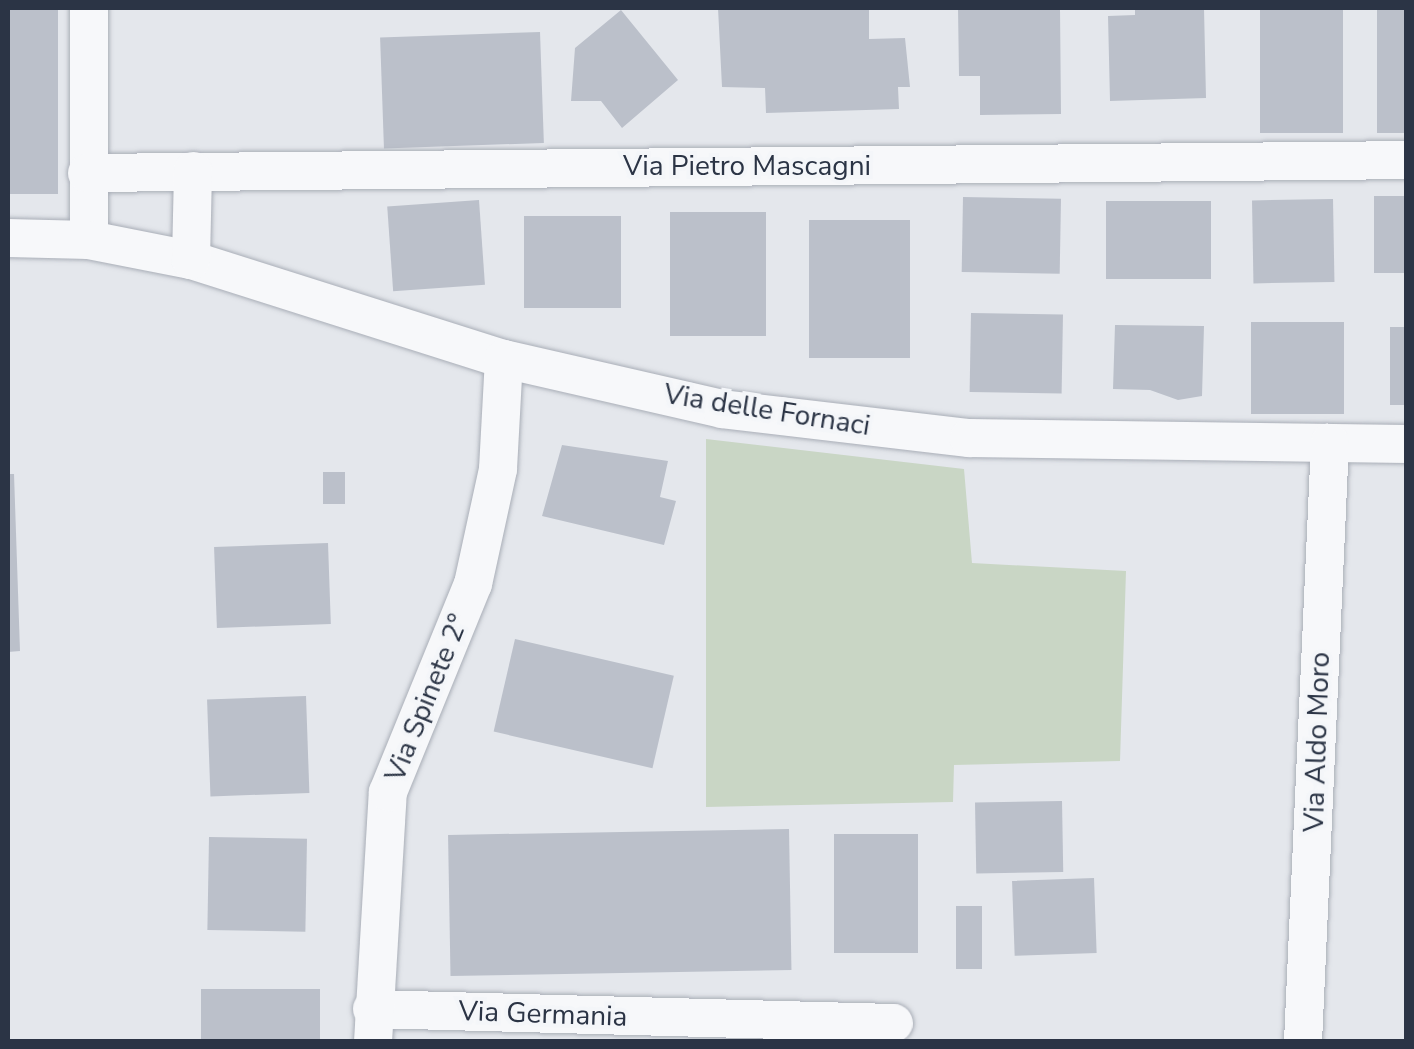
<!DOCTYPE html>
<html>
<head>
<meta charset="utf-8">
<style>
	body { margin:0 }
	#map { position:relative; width:1414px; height:1049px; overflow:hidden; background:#e4e7ec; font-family:"Nunito Sans",sans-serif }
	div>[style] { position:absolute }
	.green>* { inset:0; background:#c9d6c5 }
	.building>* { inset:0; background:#bbc0ca; transform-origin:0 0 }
	.roads { filter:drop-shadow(0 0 2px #a9aeb7) drop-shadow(0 0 2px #a9aeb7) }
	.minor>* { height:38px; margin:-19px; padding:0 19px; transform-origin:19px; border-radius:19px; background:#f7f8fa }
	span { translate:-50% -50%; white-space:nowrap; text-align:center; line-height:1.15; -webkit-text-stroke:8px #f4f6f9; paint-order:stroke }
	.street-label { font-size:28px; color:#2b3445 }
	.frame { position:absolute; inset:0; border:10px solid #2b3445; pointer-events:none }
</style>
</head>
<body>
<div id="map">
	<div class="green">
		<div style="clip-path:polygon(706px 439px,964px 469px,972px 563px,1126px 571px,1120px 761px,954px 765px,953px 802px,706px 807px)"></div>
	</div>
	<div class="building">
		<div style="left:8px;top:8px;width:50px;height:186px"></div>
		<div style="clip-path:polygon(718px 8px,869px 8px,869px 39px,905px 38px,910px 87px,898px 87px,899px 109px,766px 113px,765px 88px,722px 87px)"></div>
		<div style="clip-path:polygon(958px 8px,1060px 8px,1061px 114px,980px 115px,980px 76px,959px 76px)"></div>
		<div style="clip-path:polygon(1135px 8px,1204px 8px,1206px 98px,1110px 101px,1108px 16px,1135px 15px)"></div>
		<div style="left:1260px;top:8px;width:83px;height:125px"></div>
		<div style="left:1377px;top:8px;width:29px;height:125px"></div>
		<div style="clip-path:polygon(621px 10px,678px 80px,622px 128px,601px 101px,571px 101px,575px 48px)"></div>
		<div style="left:540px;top:32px;width:111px;height:160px;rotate:88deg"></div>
		<div style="left:1406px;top:196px;width:77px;height:32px;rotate:90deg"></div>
		<div style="left:963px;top:197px;width:98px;height:75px;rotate:1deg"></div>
		<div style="left:1333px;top:199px;width:83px;height:81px;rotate:89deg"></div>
		<div style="left:479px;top:200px;width:85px;height:92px;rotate:86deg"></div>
		<div style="left:1211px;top:201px;width:78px;height:105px;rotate:90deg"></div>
		<div style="left:766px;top:212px;width:124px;height:96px;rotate:90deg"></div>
		<div style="left:621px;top:216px;width:92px;height:97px;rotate:90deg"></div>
		<div style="left:809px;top:220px;width:101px;height:138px"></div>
		<div style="left:971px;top:313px;width:92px;height:79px;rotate:1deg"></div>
		<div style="left:1251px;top:322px;width:93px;height:92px"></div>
		<div style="clip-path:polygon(1115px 325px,1204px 326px,1202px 396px,1178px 400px,1150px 390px,1113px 389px)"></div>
		<div style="left:1390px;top:327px;width:16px;height:78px"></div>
		<div style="clip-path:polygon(562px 445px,668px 461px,660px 497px,676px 501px,664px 545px,542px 516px)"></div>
		<div style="left:345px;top:472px;width:32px;height:22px;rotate:90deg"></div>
		<div style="clip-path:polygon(8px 474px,14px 474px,20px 651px,8px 652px)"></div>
		<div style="left:328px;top:543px;width:81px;height:114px;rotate:88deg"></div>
		<div style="left:515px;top:639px;width:163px;height:95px;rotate:13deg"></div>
		<div style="left:306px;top:696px;width:97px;height:99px;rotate:88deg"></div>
		<div style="left:1062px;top:801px;width:71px;height:87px;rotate:89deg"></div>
		<div style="left:789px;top:829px;width:141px;height:341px;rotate:89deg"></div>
		<div style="left:834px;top:834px;width:84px;height:119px"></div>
		<div style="left:209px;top:837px;width:98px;height:93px;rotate:1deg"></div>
		<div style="left:1094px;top:878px;width:75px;height:82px;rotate:88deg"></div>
		<div style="left:956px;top:906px;width:26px;height:63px"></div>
		<div style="left:201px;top:989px;width:119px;height:53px"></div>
	</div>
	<div class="roads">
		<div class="minor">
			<div style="left:89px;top:8px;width:232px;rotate:90deg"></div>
			<div style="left:87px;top:173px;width:1319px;rotate:-0.56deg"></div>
			<div style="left:8px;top:238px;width:81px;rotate:1.4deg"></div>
			<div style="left:89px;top:240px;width:104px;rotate:11.1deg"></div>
			<div style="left:191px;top:260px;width:328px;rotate:17.6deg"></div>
			<div style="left:504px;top:359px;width:224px;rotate:12.9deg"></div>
			<div style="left:722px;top:409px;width:249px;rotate:6.7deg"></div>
			<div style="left:969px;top:438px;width:437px;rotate:0.8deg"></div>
			<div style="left:191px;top:260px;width:89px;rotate:-88.7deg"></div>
			<div style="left:372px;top:1009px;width:522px;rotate:1.54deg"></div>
			<div style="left:373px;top:1042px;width:250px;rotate:-86.6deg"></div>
			<div style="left:388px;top:792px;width:225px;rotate:-67.8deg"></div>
			<div style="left:473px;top:584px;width:118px;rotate:-77.7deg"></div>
			<div style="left:498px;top:469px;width:110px;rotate:-86.9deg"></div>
			<div style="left:1303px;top:1042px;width:600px;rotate:-87.42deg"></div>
		</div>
	</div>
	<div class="street-label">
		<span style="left:747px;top:166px">Via Pietro Mascagni</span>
		<span style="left:767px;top:410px;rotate:9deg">Via delle Fornaci</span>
		<span style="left:427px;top:698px;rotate:-68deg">Via Spinete 2°</span>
		<span style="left:1317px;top:742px;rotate:-88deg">Via Aldo Moro</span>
		<span style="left:543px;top:1014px;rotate:2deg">Via Germania</span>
	</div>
	<div class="frame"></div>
</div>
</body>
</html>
